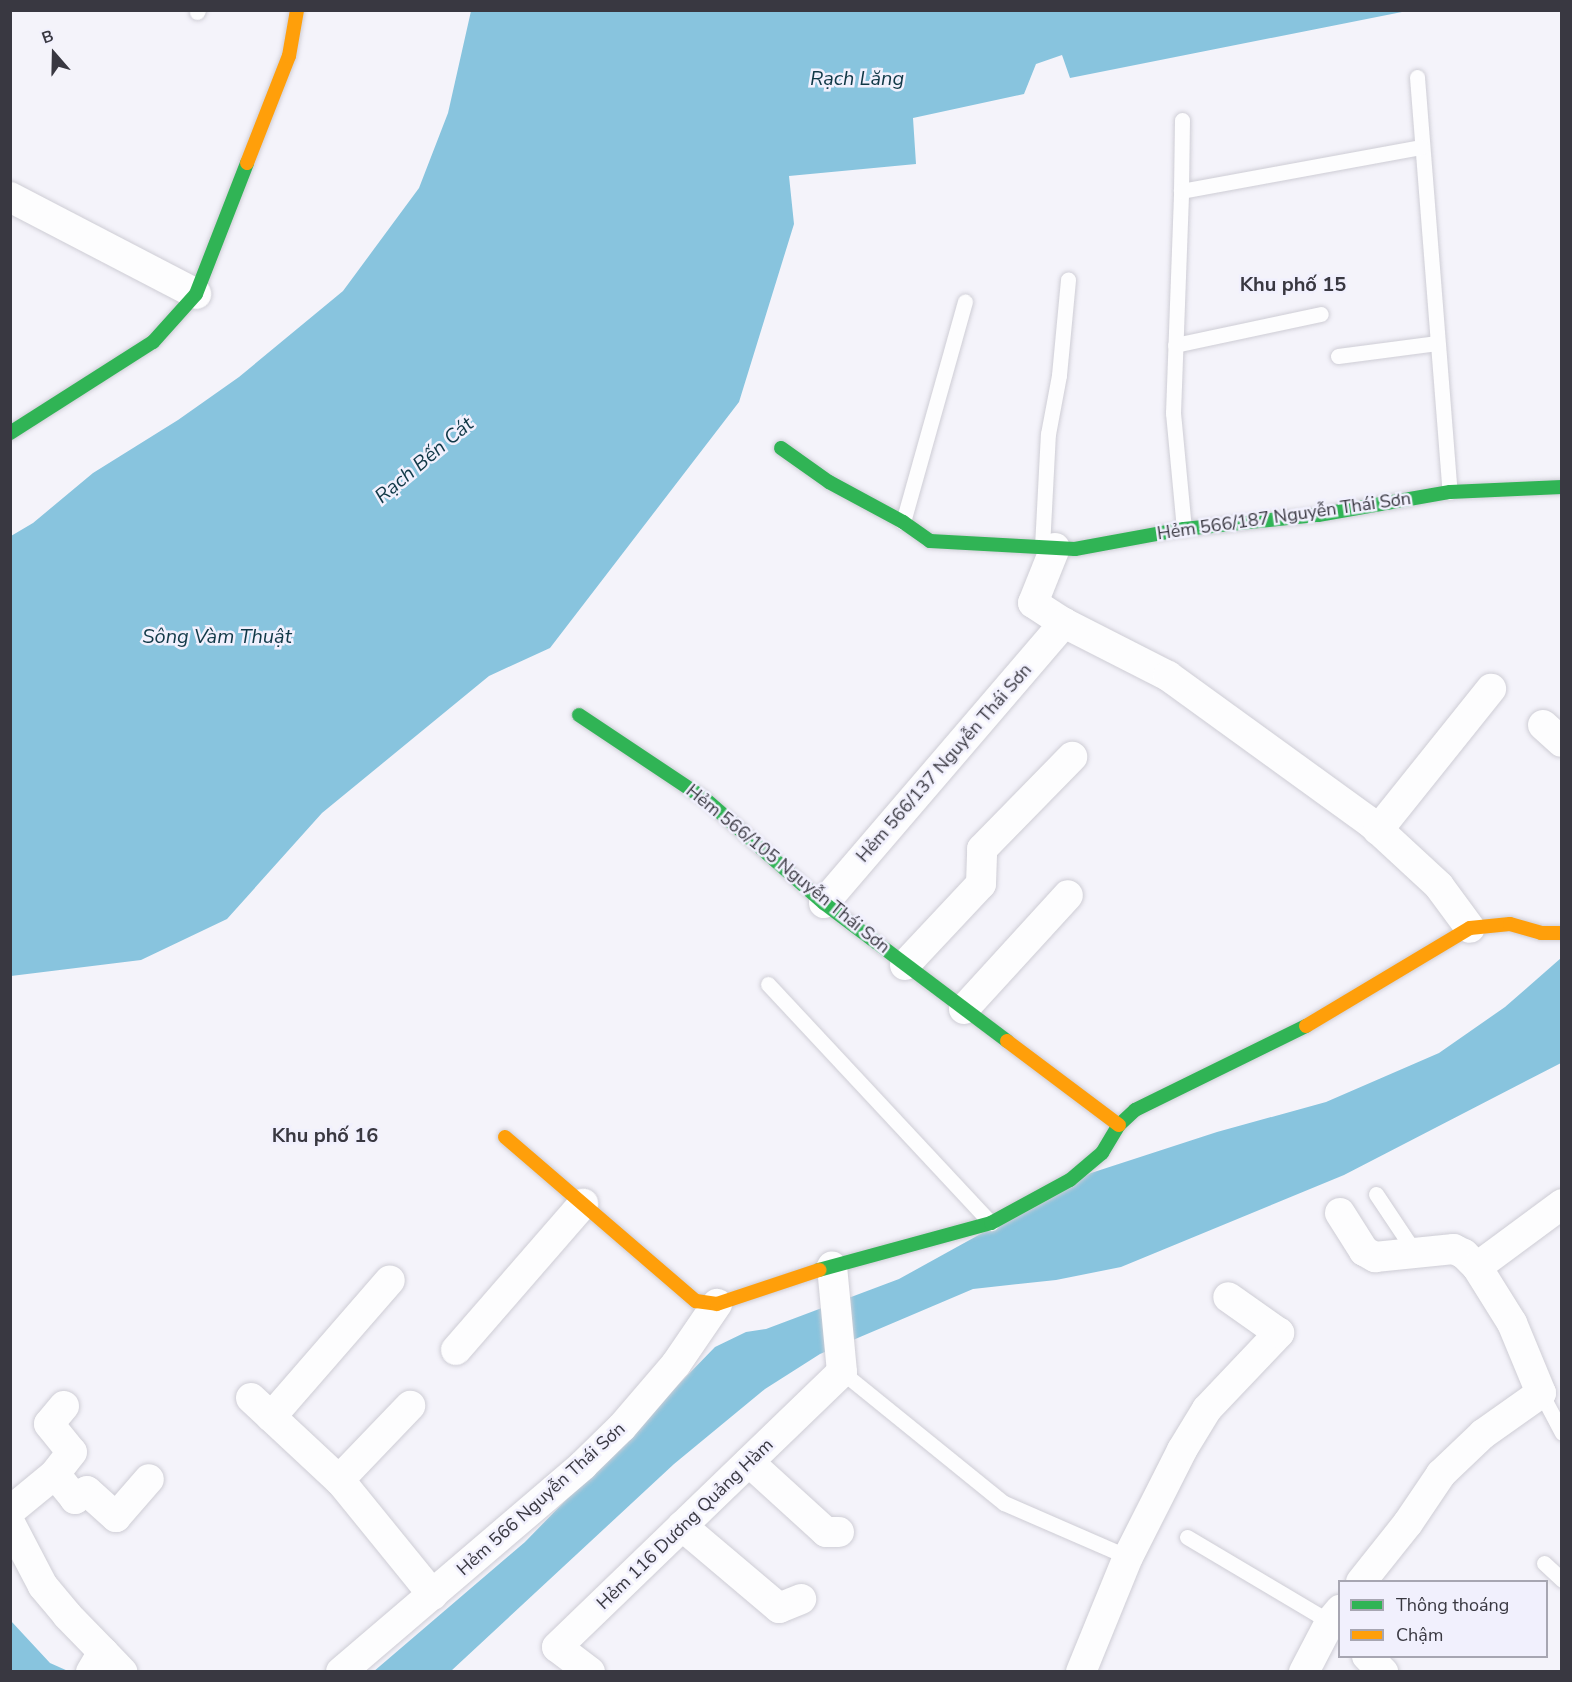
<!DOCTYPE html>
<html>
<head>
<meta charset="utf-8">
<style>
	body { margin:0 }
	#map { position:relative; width:1572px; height:1682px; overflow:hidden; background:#f4f3fa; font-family:"Nunito Sans",sans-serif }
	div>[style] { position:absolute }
	.water>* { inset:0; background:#88c4de }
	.roads { filter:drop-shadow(0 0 2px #cecdd5) drop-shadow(0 0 2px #cecdd5) }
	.lane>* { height:15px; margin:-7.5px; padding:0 7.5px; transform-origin:7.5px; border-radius:7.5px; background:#fdfdfe }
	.street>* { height:30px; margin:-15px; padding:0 15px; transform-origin:15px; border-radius:15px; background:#fdfdfe }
	.fast>* { height:14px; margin:-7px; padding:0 7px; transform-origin:7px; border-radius:7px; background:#30b455 }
	.slow>* { height:14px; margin:-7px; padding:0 7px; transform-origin:7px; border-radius:7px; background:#ff9f0a }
	span { translate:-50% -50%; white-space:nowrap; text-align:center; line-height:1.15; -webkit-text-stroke:5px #f1f0fd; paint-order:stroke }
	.street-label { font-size:18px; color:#393841 }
	.water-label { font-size:20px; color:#103847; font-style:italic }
	.neighbourhood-label { font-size:20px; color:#393841; font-weight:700 }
	.frame { position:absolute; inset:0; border:12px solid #393841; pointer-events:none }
	.legend { position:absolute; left:1338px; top:1580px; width:210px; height:78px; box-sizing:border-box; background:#f1f0fd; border:2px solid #a7a6b2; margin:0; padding:8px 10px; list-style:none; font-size:18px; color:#393841 }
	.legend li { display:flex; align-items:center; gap:12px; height:30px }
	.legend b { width:30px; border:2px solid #a7a6b2 }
	.north { position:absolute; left:24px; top:24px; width:60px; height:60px; -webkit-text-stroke:4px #f1f0fd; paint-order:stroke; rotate:340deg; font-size:16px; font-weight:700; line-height:24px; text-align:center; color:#393841 }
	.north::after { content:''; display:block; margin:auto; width:21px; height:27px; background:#393841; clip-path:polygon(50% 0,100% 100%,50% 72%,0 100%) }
</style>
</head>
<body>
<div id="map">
	<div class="water">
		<div style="clip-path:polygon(471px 11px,1407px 11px,1070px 78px,1062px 55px,1036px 64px,1024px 94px,913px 118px,916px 164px,789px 176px,794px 224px,739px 402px,550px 648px,489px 676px,322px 813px,227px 919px,141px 960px,11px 976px,11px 536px,33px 523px,93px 473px,178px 420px,239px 377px,343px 291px,419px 188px,448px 113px)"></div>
		<div style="clip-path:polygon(1561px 958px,1561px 1063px,1344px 1175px,1121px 1267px,1056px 1280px,973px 1289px,820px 1354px,765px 1389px,674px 1464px,451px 1671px,373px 1672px,525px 1542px,715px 1347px,746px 1332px,766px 1329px,899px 1279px,1091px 1173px,1217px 1132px,1326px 1102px,1439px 1053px,1505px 1007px)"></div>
		<div style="clip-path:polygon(11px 1621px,50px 1663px,68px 1671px,11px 1670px)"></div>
	</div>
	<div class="roads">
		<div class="lane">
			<div style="left:197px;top:12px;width:2px;rotate:-63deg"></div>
			<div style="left:1417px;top:77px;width:416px;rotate:85.5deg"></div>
			<div style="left:1181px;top:191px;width:71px;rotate:-89.2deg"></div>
			<div style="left:1175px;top:345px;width:149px;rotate:-12deg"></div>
			<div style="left:1338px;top:356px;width:100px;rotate:-7.5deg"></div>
			<div style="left:903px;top:522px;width:229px;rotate:-74.3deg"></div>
			<div style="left:1184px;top:529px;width:117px;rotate:-95.4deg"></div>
			<div style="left:1173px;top:413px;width:222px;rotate:-87.9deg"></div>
			<div style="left:1181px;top:191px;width:244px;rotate:-10.4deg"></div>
			<div style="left:1042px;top:547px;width:113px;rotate:-87deg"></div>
			<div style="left:1048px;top:434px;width:60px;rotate:-79.4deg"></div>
			<div style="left:1059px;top:375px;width:96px;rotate:-84.6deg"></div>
			<div style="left:768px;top:984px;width:327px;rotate:47deg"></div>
			<div style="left:1376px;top:1194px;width:69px;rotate:56.3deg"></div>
			<div style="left:842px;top:1372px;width:208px;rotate:39deg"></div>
			<div style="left:1004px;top:1503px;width:135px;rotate:23.5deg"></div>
			<div style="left:1541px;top:1393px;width:45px;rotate:62.3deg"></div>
			<div style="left:1187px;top:1537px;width:166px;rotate:30.7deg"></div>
			<div style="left:1544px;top:1563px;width:25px;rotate:43deg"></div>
		</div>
		<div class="street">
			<div style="left:10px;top:197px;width:210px;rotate:27.5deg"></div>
			<div style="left:1055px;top:548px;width:59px;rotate:111.8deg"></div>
			<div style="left:1033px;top:603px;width:37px;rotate:33deg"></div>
			<div style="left:1064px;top:623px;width:117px;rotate:27deg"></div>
			<div style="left:1168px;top:676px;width:249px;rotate:35.9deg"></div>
			<div style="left:1370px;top:822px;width:94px;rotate:42.8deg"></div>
			<div style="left:1439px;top:886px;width:52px;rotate:53.6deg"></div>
			<div style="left:1543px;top:725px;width:25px;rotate:42deg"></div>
			<div style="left:1378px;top:830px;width:181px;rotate:-51.3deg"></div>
			<div style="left:824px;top:903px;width:369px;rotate:-49.4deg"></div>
			<div style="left:905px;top:965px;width:111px;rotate:-46.8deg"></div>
			<div style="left:981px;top:884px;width:35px;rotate:-88deg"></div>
			<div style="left:982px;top:849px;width:129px;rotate:-45.6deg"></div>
			<div style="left:964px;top:1009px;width:154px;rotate:-47.6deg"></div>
			<div style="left:1340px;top:1213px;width:45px;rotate:57.7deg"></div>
			<div style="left:1364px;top:1251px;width:13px;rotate:29deg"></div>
			<div style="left:1375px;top:1257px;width:79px;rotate:-5.8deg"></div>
			<div style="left:1454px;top:1249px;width:11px;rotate:27deg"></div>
			<div style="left:1464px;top:1254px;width:18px;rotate:45deg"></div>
			<div style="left:456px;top:1350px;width:194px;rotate:-49deg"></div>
			<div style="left:251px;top:1398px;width:125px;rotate:43deg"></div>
			<div style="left:342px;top:1483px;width:144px;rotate:50.9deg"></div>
			<div style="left:64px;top:1406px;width:23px;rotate:130deg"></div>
			<div style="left:49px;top:1424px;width:36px;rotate:51deg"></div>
			<div style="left:72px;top:1452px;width:28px;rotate:128deg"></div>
			<div style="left:55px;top:1474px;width:32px;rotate:51deg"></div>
			<div style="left:75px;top:1499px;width:14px;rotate:-34deg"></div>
			<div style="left:87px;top:1491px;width:39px;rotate:42deg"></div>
			<div style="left:116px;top:1517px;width:50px;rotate:-49deg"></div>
			<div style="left:271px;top:1417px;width:181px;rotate:-49deg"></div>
			<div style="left:749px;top:1462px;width:104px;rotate:42.3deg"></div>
			<div style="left:826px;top:1532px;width:13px"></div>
			<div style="left:339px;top:1480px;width:103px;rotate:-46.2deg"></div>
			<div style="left:10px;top:1511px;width:58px;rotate:-39.4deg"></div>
			<div style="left:10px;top:1523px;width:71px;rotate:62.4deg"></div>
			<div style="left:43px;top:1586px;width:38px;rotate:50deg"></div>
			<div style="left:67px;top:1615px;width:52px;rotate:45.8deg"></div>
			<div style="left:682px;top:1526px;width:127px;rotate:40.2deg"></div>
			<div style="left:779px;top:1608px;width:24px;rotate:-22deg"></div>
			<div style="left:1361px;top:1582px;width:75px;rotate:-51.5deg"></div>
			<div style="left:1408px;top:1523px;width:59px;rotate:-56deg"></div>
			<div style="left:1441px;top:1474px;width:58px;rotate:-43.6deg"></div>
			<div style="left:1483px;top:1434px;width:71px;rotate:-35.3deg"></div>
			<div style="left:1541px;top:1393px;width:76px;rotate:-112.5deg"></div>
			<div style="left:1512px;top:1323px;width:66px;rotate:-122deg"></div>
			<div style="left:1477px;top:1267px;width:106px;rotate:-36.5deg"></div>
			<div style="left:1367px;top:1656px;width:23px;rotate:45deg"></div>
			<div style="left:91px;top:1672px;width:23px;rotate:-59deg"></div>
			<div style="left:103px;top:1652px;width:28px;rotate:46deg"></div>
			<div style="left:341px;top:1672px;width:318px;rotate:-40.5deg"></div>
			<div style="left:583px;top:1465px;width:54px;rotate:-44.3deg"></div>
			<div style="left:622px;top:1427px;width:83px;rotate:-49.4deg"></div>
			<div style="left:676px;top:1364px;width:73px;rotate:-55.7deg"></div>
			<div style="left:590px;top:1672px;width:41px;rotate:-142.9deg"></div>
			<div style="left:557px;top:1647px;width:396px;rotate:-44deg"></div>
			<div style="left:842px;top:1372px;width:106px;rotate:-95.4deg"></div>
			<div style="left:1081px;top:1672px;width:124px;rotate:-67.8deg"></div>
			<div style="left:1128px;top:1557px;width:120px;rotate:-63.2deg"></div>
			<div style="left:1182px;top:1450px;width:48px;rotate:-58.6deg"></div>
			<div style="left:1207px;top:1409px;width:105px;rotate:-46.5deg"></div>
			<div style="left:1279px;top:1333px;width:62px;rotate:-144.8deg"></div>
			<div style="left:1304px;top:1672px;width:56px;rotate:-62.5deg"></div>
			<div style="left:1330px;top:1622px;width:16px;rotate:-50deg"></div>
		</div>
		<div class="fast">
			<div style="left:10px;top:433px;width:169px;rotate:-32.5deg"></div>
			<div style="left:153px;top:342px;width:64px;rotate:-48.1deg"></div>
			<div style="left:196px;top:294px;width:141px;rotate:-68.7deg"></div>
			<div style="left:781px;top:448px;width:59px;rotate:35.3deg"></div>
			<div style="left:829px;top:482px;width:84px;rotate:28.4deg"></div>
			<div style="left:903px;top:522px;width:33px;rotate:35deg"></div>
			<div style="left:930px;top:541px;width:145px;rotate:3.2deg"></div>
			<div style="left:1075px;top:549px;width:111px;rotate:-10.4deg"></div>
			<div style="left:1184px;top:529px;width:135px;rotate:-6deg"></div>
			<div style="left:1318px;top:515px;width:134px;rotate:-9.9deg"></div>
			<div style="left:1450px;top:492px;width:112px;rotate:-2.6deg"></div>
			<div style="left:579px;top:715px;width:151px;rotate:33.7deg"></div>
			<div style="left:705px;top:799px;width:158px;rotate:41.2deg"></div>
			<div style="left:824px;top:903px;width:229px;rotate:37deg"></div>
			<div style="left:819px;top:1270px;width:178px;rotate:-15.3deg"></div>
			<div style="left:991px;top:1223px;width:90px;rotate:-28.6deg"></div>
			<div style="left:1070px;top:1180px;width:42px;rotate:-40.2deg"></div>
			<div style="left:1102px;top:1153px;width:33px;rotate:-59deg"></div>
			<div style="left:1119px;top:1125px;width:22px;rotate:-43deg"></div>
			<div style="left:1135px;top:1110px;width:191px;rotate:-26.2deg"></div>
		</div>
		<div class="slow">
			<div style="left:247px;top:163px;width:115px;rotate:-68.6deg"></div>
			<div style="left:289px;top:56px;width:47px;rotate:-80.1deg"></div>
			<div style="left:1306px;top:1026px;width:191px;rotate:-30.9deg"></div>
			<div style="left:1470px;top:928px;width:40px;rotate:-5.7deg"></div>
			<div style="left:1510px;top:924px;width:32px;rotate:16deg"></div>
			<div style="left:1541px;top:933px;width:21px"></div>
			<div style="left:1007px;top:1041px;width:140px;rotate:36.9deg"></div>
			<div style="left:505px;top:1137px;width:252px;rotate:40.7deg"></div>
			<div style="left:696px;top:1301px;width:21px;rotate:8deg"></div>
			<div style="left:717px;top:1304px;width:108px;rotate:-18.4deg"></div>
		</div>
	</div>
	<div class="street-label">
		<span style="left:1284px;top:516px;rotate:-8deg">Hẻm 566/187 Nguyễn Thái Sơn</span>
		<span style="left:944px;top:763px;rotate:-49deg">Hẻm 566/137 Nguyễn Thái Sơn</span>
		<span style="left:788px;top:869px;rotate:39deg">Hẻm 566/105 Nguyễn Thái Sơn</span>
		<span style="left:541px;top:1499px;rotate:-42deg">Hẻm 566 Nguyễn Thái Sơn</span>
		<span style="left:685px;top:1524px;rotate:-44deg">Hẻm 116 Dương Quảng Hàm</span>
	</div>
	<div class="water-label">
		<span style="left:857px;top:78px">Rạch Lăng</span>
		<span style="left:424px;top:460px;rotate:-40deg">Rạch Bến Cát</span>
		<span style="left:217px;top:636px">Sông Vàm Thuật</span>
	</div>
	<div class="neighbourhood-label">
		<span style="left:1293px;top:284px">Khu phố 15</span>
		<span style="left:325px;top:1135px">Khu phố 16</span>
	</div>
	<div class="frame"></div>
	<ul class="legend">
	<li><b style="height:8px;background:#30b455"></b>Thông thoáng</li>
	<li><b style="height:8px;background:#ff9f0a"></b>Chậm</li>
	</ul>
	<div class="north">B</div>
</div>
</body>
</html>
